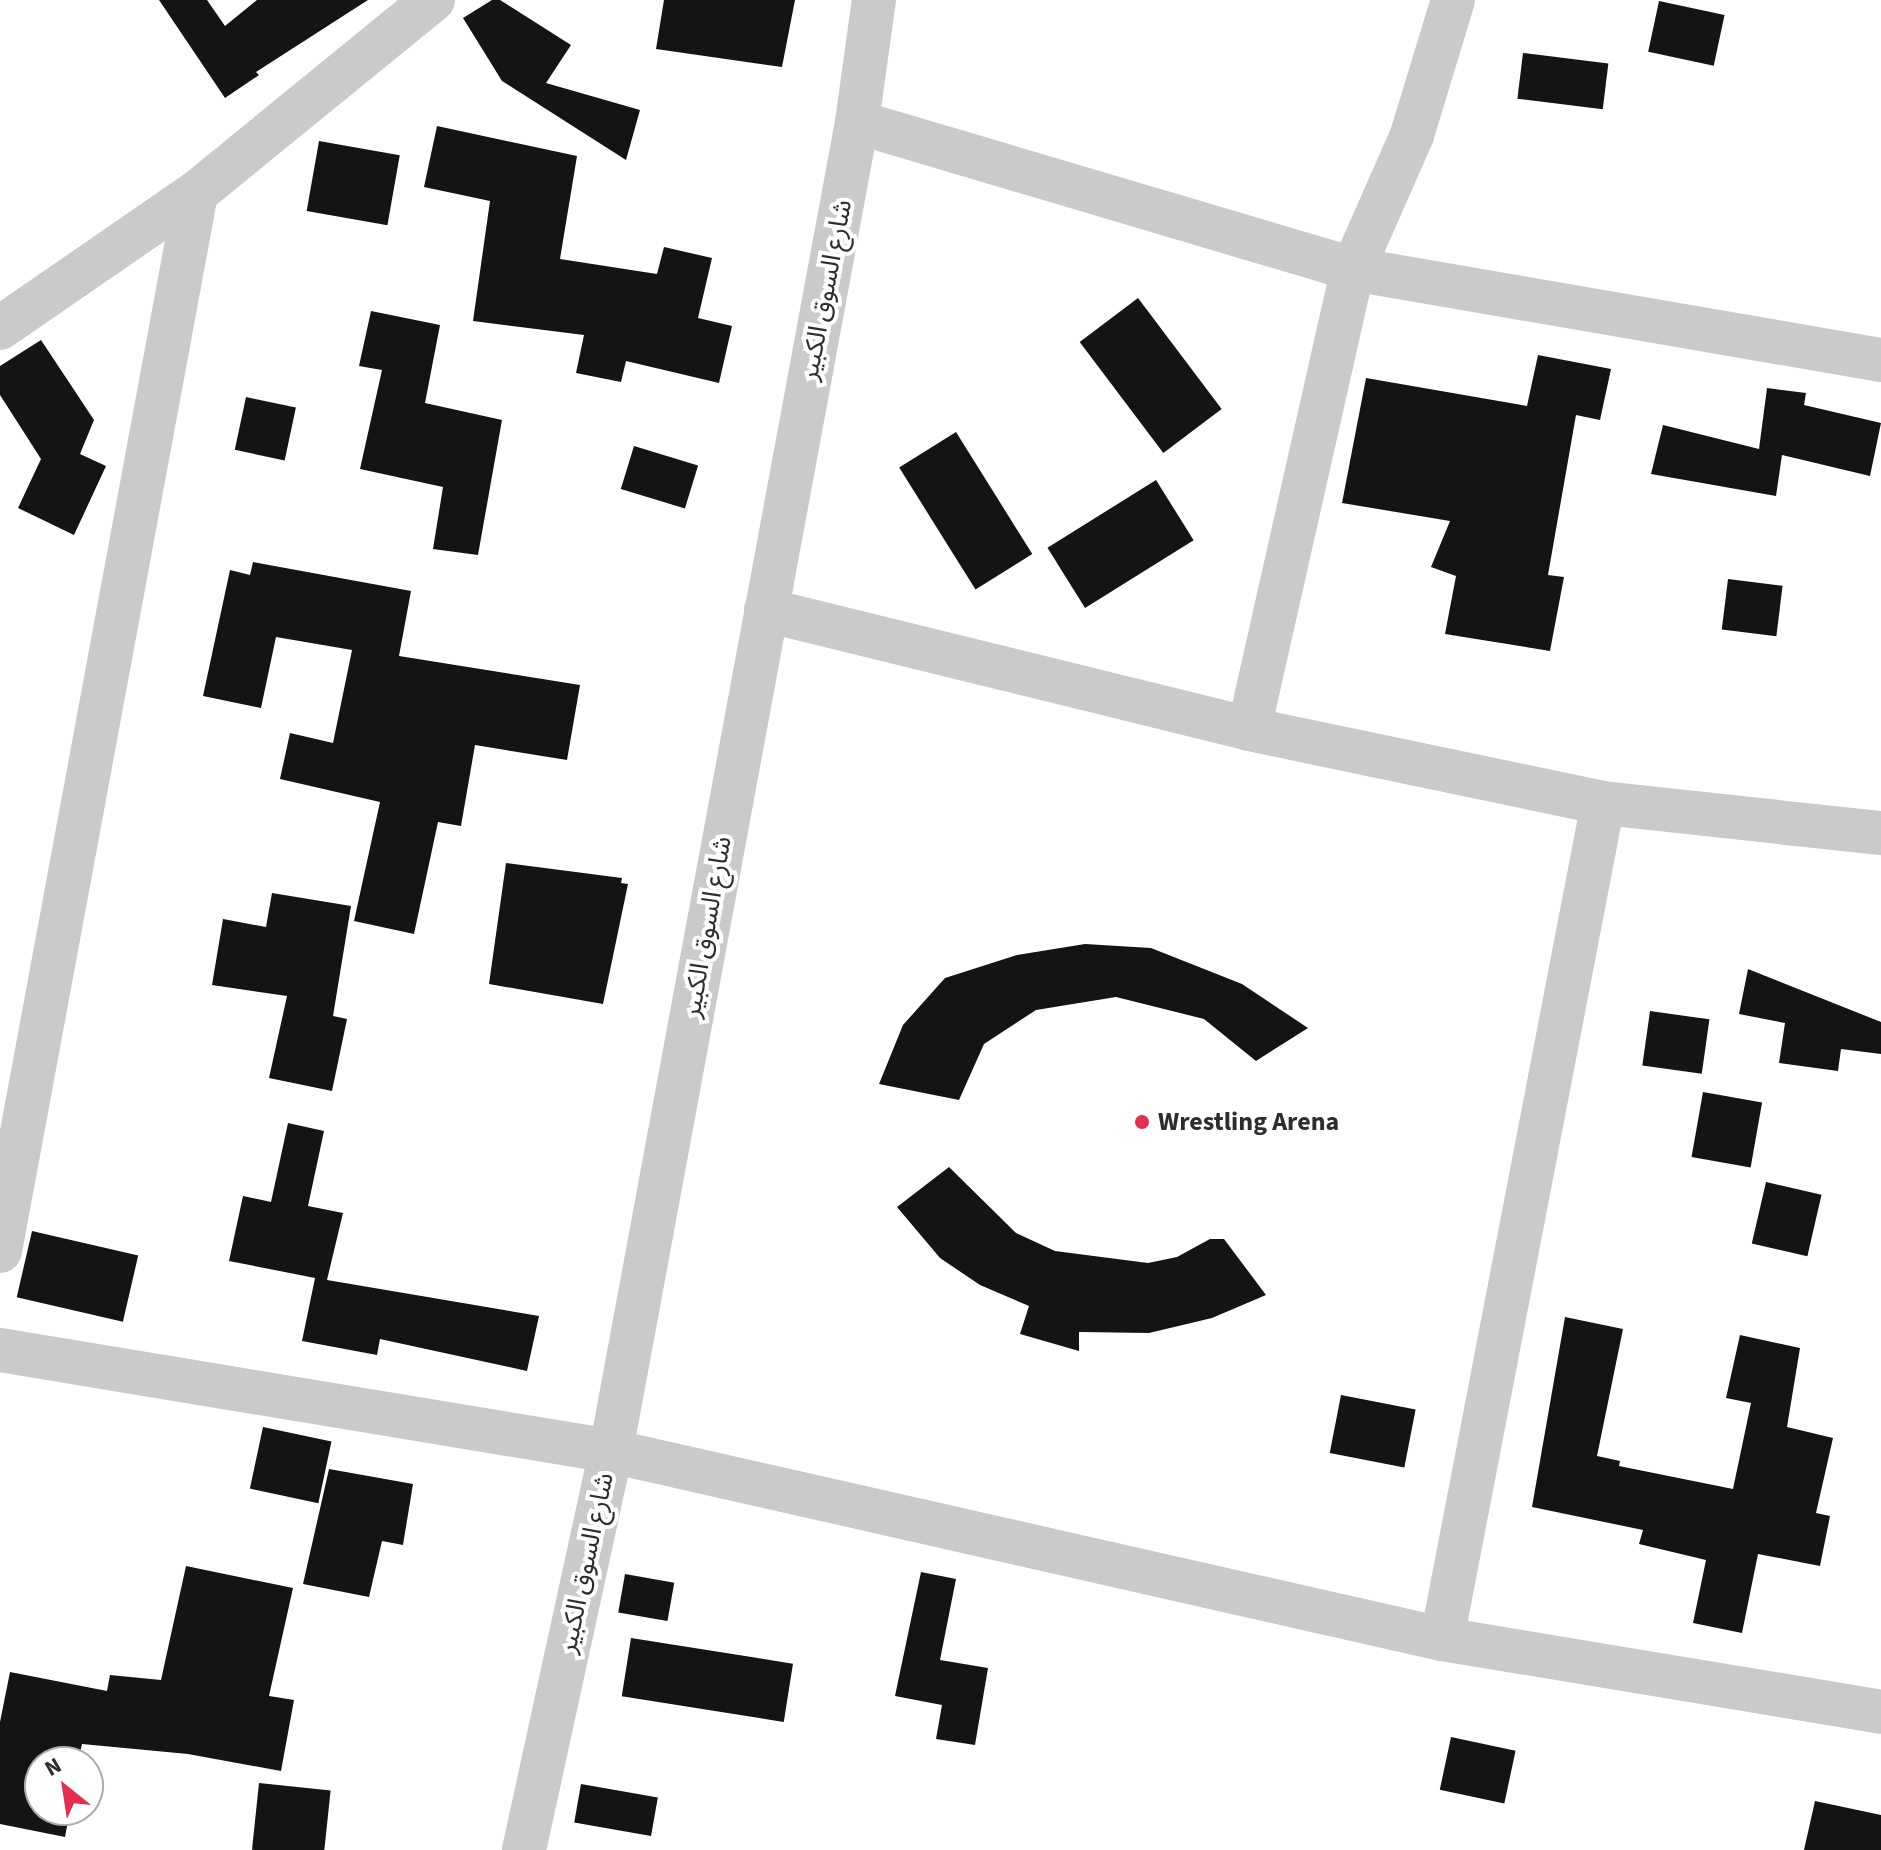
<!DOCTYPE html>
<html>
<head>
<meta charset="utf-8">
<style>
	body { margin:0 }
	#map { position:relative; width:1881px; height:1850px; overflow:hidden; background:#fff; font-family:"Source Sans 3","Noto Sans Arabic",sans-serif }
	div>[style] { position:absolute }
	.building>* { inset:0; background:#141414; transform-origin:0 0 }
	.minor>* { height:44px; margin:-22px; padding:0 22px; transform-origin:22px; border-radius:22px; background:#cacaca }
	.tertiary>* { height:44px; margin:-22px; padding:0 22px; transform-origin:22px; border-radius:22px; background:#cacaca }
	.dots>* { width:22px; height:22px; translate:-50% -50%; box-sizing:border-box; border:4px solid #fff; border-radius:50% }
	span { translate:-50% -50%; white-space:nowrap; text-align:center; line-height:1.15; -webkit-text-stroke:8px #fff; paint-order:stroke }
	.street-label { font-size:26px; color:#2d2d2d }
	.poi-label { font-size:26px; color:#2d2d2d; font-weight:700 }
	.left { translate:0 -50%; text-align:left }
	.north { position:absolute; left:24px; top:1746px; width:80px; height:80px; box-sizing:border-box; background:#fff; border:2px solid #ababab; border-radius:50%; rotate:330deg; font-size:22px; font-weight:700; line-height:32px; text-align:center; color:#2d2d2d }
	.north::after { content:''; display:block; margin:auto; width:28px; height:36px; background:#e52d4f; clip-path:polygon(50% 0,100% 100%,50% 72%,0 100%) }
</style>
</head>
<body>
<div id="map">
	<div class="building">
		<div style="clip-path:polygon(159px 0,207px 0,225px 26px,257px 0,368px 0,256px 72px,259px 75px,225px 98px)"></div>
		<div style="clip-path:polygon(492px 0,500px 0,571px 45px,546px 83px,640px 110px,626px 160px,502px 81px,463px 18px)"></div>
		<div style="clip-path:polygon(664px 0,795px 0,782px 67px,656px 49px)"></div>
		<div style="left:1659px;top:1px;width:67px;height:52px;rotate:12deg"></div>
		<div style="left:1523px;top:53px;width:86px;height:46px;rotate:7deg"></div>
		<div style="clip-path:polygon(437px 126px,577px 156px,560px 259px,657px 274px,664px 247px,712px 258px,698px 318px,732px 326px,719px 383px,626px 361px,621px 382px,576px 373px,584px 335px,473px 321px,490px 201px,424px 187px)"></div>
		<div style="left:319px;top:141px;width:82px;height:71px;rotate:10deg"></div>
		<div style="left:1138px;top:298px;width:139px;height:73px;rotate:53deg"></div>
		<div style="clip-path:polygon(371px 311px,440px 325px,425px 403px,502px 420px,478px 555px,433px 549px,443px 487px,360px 469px,382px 370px,359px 366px)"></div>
		<div style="clip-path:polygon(41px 340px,94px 420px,80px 454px,106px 466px,74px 535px,18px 508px,41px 459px,0 395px,0 366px)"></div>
		<div style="clip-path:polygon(1538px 355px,1611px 369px,1600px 420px,1576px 415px,1548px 575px,1564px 577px,1550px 651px,1445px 634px,1456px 576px,1431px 567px,1450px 521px,1342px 503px,1366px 378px,1527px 406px)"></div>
		<div style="clip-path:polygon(1767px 388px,1806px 393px,1804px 405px,1881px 423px,1870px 476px,1782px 455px,1776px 496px,1651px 474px,1663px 425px,1759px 449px)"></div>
		<div style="left:246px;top:397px;width:51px;height:54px;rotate:12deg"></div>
		<div style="left:956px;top:432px;width:144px;height:67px;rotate:58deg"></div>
		<div style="left:634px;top:446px;width:67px;height:45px;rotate:17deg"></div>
		<div style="left:1156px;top:480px;width:71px;height:128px;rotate:58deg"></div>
		<div style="clip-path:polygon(253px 562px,411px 591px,399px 656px,580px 685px,567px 760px,475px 745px,461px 826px,438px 822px,414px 934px,354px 921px,380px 802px,280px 779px,290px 733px,333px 743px,352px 650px,276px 637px,261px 708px,203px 696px,230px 570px,250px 575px)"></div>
		<div style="left:1728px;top:579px;width:55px;height:51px;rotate:7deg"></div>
		<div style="clip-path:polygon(506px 863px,622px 878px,621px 883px,628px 884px,603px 1004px,489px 984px)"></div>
		<div style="clip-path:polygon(272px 893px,351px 906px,333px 1016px,347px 1019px,332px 1091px,269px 1078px,287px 996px,212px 985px,223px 919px,266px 927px)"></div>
		<div style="clip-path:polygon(1085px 944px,1151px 948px,1242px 984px,1308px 1028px,1256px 1061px,1204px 1019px,1116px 997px,1036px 1010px,984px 1044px,959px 1100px,879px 1084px,903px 1025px,945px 978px,1017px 955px)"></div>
		<div style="clip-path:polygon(1748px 969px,1881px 1022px,1881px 1054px,1841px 1049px,1838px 1071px,1779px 1063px,1785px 1023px,1739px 1014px)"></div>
		<div style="left:1650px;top:1011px;width:60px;height:55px;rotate:8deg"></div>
		<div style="left:1703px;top:1092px;width:60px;height:66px;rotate:10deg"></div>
		<div style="clip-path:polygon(288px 1123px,324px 1131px,308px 1206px,343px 1213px,327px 1280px,539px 1316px,527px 1371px,380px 1339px,377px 1355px,302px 1341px,315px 1278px,229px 1261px,243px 1196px,271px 1202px)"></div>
		<div style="clip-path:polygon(949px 1167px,1016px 1233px,1055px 1251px,1148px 1263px,1177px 1257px,1210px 1239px,1224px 1239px,1266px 1295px,1212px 1318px,1149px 1333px,1079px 1332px,1079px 1351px,1020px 1334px,1029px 1306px,980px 1285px,940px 1258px,897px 1207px)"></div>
		<div style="left:1766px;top:1182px;width:57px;height:63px;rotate:13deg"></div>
		<div style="left:32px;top:1231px;width:109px;height:68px;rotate:13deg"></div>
		<div style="clip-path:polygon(1565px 1317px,1623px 1329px,1597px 1456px,1620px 1461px,1619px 1466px,1733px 1489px,1751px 1403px,1726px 1398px,1740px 1335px,1800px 1348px,1787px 1427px,1833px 1438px,1816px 1513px,1830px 1516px,1820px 1566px,1758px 1554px,1742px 1633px,1693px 1623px,1706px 1560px,1639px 1544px,1643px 1530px,1532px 1507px)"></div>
		<div style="left:1341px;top:1395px;width:76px;height:59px;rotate:11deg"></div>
		<div style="left:263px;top:1427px;width:70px;height:63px;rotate:12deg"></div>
		<div style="clip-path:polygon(329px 1469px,413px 1484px,403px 1545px,382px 1541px,369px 1597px,303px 1584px)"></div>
		<div style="clip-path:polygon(186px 1566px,293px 1588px,269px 1696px,294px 1700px,281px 1771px,188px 1754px,82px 1744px,78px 1762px,40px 1762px,40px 1810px,70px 1810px,65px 1837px,0 1824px,0 1722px,10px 1672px,107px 1691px,110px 1675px,161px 1680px)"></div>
		<div style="clip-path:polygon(921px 1572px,956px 1579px,940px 1660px,988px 1668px,975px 1745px,936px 1739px,942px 1705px,895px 1696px)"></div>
		<div style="left:625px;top:1574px;width:50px;height:39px;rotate:10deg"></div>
		<div style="left:631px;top:1638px;width:164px;height:59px;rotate:9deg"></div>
		<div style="left:1451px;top:1737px;width:66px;height:54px;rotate:12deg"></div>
		<div style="left:259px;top:1783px;width:72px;height:67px;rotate:6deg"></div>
		<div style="left:581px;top:1784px;width:78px;height:39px;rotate:10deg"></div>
		<div style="clip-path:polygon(1815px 1801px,1881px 1815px,1881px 1850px,1804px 1850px)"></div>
	</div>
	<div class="minor">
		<div style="left:857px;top:122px;width:517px;rotate:16.51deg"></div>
		<div style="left:1353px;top:269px;width:536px;rotate:9.78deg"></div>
		<div style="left:0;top:328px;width:238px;rotate:-34.6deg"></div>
		<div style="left:196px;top:193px;width:306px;rotate:-39.2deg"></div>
		<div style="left:766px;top:610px;width:497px;rotate:13.8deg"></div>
		<div style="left:1249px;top:729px;width:362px;rotate:11.8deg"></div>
		<div style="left:1603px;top:803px;width:280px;rotate:6.2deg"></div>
		<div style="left:1249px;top:729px;width:472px;rotate:-77.3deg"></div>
		<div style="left:1353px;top:269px;width:146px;rotate:-66.2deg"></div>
		<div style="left:1412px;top:135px;width:141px;rotate:-73.1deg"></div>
		<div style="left:0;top:1251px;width:1076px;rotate:-79.5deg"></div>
		<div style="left:0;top:1350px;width:619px;rotate:9.39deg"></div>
		<div style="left:611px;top:1451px;width:852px;rotate:12.75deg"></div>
		<div style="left:1442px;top:1639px;width:445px;rotate:9.4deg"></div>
		<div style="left:1442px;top:1639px;width:851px;rotate:-79.1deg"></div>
	</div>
	<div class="tertiary">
		<div style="left:524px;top:1850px;width:408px;rotate:-77.7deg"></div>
		<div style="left:611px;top:1451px;width:1352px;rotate:-79.51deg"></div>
		<div style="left:857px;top:122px;width:123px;rotate:-82.1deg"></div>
	</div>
	<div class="dots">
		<div style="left:1142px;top:1122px;background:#e52d4f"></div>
	</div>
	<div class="street-label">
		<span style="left:826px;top:290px;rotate:-79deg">شارع السوق الكبير</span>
		<span style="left:707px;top:927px;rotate:-80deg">شارع السوق الكبير</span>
		<span style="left:586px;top:1563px;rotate:-78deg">شارع السوق الكبير</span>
	</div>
	<div class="poi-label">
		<span class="left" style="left:1158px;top:1122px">Wrestling Arena</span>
	</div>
	<div class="north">N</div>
</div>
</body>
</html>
